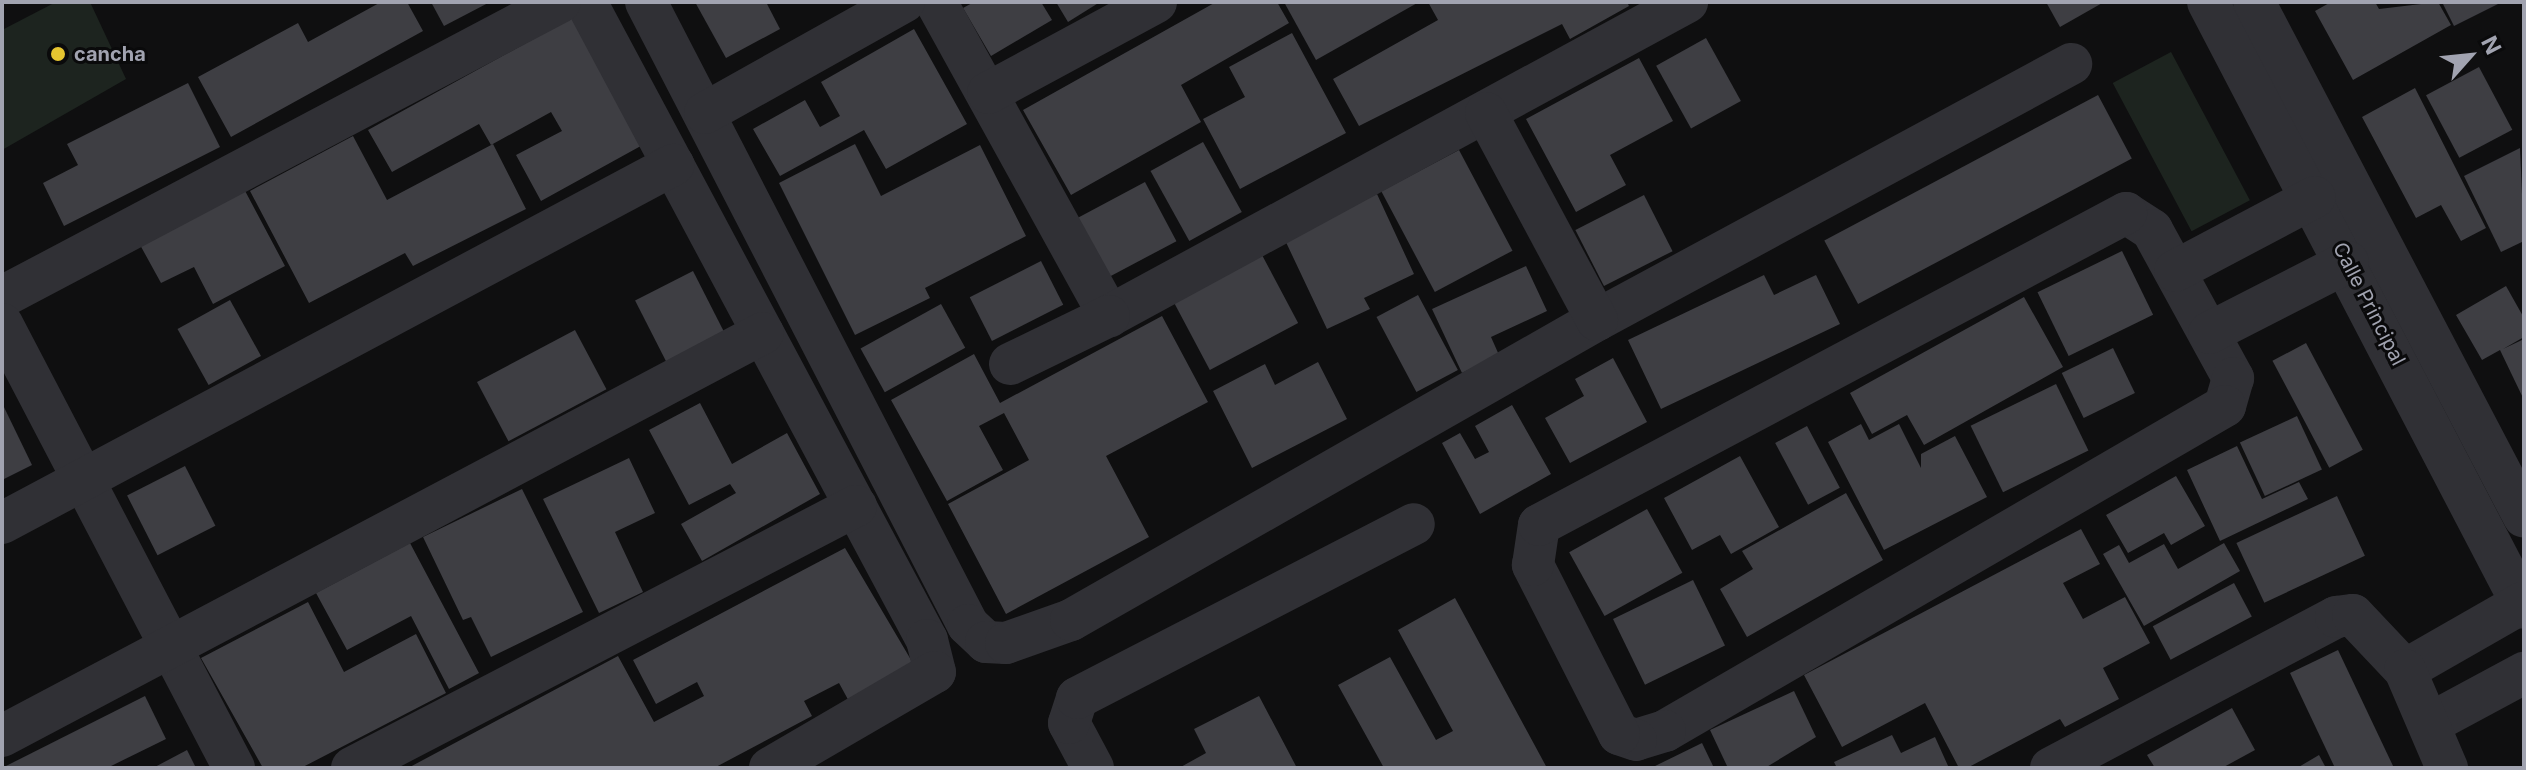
<!DOCTYPE html>
<html>
<head>
<meta charset="utf-8">
<style>
	body { margin:0 }
	#map { position:relative; width:2526px; height:770px; overflow:hidden; background:#0f0f10; font-family:Inter,sans-serif }
	div>[style] { position:absolute }
	.green>* { inset:0; background:#1d241f; transform-origin:0 0 }
	.building>* { inset:0; background:#3e3e43; transform-origin:0 0 }
	.minor>* { height:42px; margin:-21px; padding:0 21px; transform-origin:21px; border-radius:21px; background:#303035 }
	.dots>* { width:22px; height:22px; translate:-50% -50%; box-sizing:border-box; border:4px solid #0a0a0b; border-radius:50% }
	span { translate:-50% -50%; white-space:nowrap; text-align:center; line-height:1.15; -webkit-text-stroke:6px #0a0a0b; paint-order:stroke }
	.poi-label { font-size:20px; color:#a1a3b0; font-weight:700 }
	.left { translate:0 -50%; text-align:left }
	.street-label { font-size:20px; color:#a1a3b0 }
	.frame { position:absolute; inset:0; border:4px solid #a1a3b0; pointer-events:none }
	.north { position:absolute; left:2430px; top:16px; width:80px; height:80px; -webkit-text-stroke:6px #0a0a0b; paint-order:stroke; rotate:63deg; font-size:22px; font-weight:700; line-height:32px; text-align:center; color:#a1a3b0 }
	.north::after { content:''; display:block; margin:auto; width:28px; height:36px; background:#a1a3b0; clip-path:polygon(50% 0,100% 100%,50% 72%,0 100%) }
</style>
</head>
<body>
<div id="map">
	<div class="green">
		<div style="clip-path:polygon(56px 2px,90px 2px,126px 79px,2px 150px,2px 30px)"></div>
		<div style="left:2171px;top:52px;width:168px;height:66px;rotate:62deg"></div>
	</div>
	<div class="building">
		<div style="clip-path:polygon(381px 2px,407px 2px,423px 31px,231px 137px,198px 77px,298px 23px,308px 42px)"></div>
		<div style="clip-path:polygon(431px 2px,490px 2px,444px 26px)"></div>
		<div style="clip-path:polygon(695px 2px,766px 2px,780px 29px,726px 58px)"></div>
		<div style="clip-path:polygon(974px 2px,1041px 2px,1052px 20px,991px 56px,963px 8px)"></div>
		<div style="clip-path:polygon(1056px 2px,1100px 2px,1068px 22px)"></div>
		<div style="clip-path:polygon(1216px 2px,1277px 2px,1289px 23px,1181px 85px,1201px 122px,1071px 195px,1023px 110px)"></div>
		<div style="clip-path:polygon(1284px 2px,1419px 2px,1316px 60px)"></div>
		<div style="clip-path:polygon(1428px 2px,1627px 2px,1629px 6px,1570px 39px,1562px 24px,1359px 126px,1333px 79px,1438px 20px)"></div>
		<div style="clip-path:polygon(2046px 2px,2104px 2px,2060px 27px)"></div>
		<div style="clip-path:polygon(2331px 2px,2375px 2px,2379px 9px,2438px 2px,2451px 25px,2353px 80px,2315px 11px)"></div>
		<div style="clip-path:polygon(2442px 2px,2502px 2px,2454px 26px)"></div>
		<div style="clip-path:polygon(577px 15px,648px 142px,541px 201px,516px 155px,562px 131px,551px 112px,491px 145px,479px 124px,392px 172px,368px 130px)"></div>
		<div style="clip-path:polygon(914px 29px,967px 124px,886px 169px,864px 130px,780px 176px,753px 129px,805px 100px,820px 127px,840px 116px,821px 82px)"></div>
		<div style="clip-path:polygon(1292px 33px,1346px 133px,1240px 189px,1203px 119px,1245px 97px,1229px 67px)"></div>
		<div style="left:1706px;top:38px;width:72px;height:57px;rotate:61deg"></div>
		<div style="clip-path:polygon(1639px 58px,1673px 121px,1610px 155px,1626px 185px,1576px 212px,1526px 119px)"></div>
		<div style="left:2479px;top:67px;width:71px;height:60px;rotate:62deg"></div>
		<div style="clip-path:polygon(188px 83px,220px 147px,64px 226px,43px 183px,78px 165px,67px 144px)"></div>
		<div style="clip-path:polygon(2415px 88px,2486px 228px,2461px 241px,2441px 205px,2416px 218px,2362px 117px)"></div>
		<div style="left:2098px;top:95px;width:72px;height:310px;rotate:62deg"></div>
		<div style="clip-path:polygon(353px 136px,387px 200px,493px 144px,526px 209px,413px 266px,405px 253px,309px 303px,250px 191px)"></div>
		<div style="left:1203px;top:142px;width:80px;height:60px;rotate:61deg"></div>
		<div style="clip-path:polygon(855px 144px,881px 196px,980px 145px,1026px 236px,925px 288px,930px 298px,855px 335px,779px 183px)"></div>
		<div style="clip-path:polygon(2520px 148px,2524px 241px,2501px 252px,2464px 176px)"></div>
		<div style="left:1459px;top:150px;width:114px;height:88px;rotate:62deg"></div>
		<div style="left:1145px;top:182px;width:67px;height:77px;rotate:62deg"></div>
		<div style="clip-path:polygon(243px 187px,285px 266px,213px 304px,194px 267px,161px 283px,139px 243px)"></div>
		<div style="clip-path:polygon(1377px 194px,1414px 274px,1364px 298px,1370px 309px,1327px 329px,1284px 238px)"></div>
		<div style="left:1644px;top:195px;width:63px;height:77px;rotate:63deg"></div>
		<div style="left:2122px;top:251px;width:71px;height:94px;rotate:64deg"></div>
		<div style="left:1262px;top:255px;width:77px;height:100px;rotate:62deg"></div>
		<div style="left:1041px;top:261px;width:49px;height:80px;rotate:63deg"></div>
		<div style="clip-path:polygon(1526px 266px,1547px 311px,1491px 337px,1499px 355px,1462px 373px,1432px 309px)"></div>
		<div style="left:693px;top:271px;width:78px;height:65px;rotate:63deg"></div>
		<div style="clip-path:polygon(1764px 275px,1774px 295px,1816px 275px,1840px 324px,1661px 409px,1628px 340px)"></div>
		<div style="clip-path:polygon(2506px 286px,2524px 318px,2524px 337px,2503px 349px,2524px 339px,2524px 400px,2500px 350px,2482px 360px,2456px 315px)"></div>
		<div style="left:1418px;top:295px;width:85px;height:47px;rotate:62deg"></div>
		<div style="clip-path:polygon(2024px 297px,2063px 367px,1924px 445px,1907px 415px,1872px 434px,1850px 393px)"></div>
		<div style="left:230px;top:300px;width:64px;height:60px;rotate:61deg"></div>
		<div style="left:941px;top:304px;width:50px;height:92px;rotate:61deg"></div>
		<div style="clip-path:polygon(1162px 316px,1208px 402px,1106px 456px,1149px 537px,1006px 614px,948px 504px,1029px 460px,1004px 413px,979px 426px,1003px 470px,947px 501px,891px 400px,974px 354px,1000px 403px)"></div>
		<div style="left:575px;top:330px;width:67px;height:111px;rotate:62deg"></div>
		<div style="left:2306px;top:343px;width:121px;height:38px;rotate:62deg"></div>
		<div style="left:2113px;top:348px;width:50px;height:57px;rotate:64deg"></div>
		<div style="clip-path:polygon(1613px 358px,1647px 422px,1570px 463px,1545px 418px,1584px 396px,1575px 379px)"></div>
		<div style="clip-path:polygon(1318px 362px,1347px 419px,1252px 468px,1213px 391px,1265px 364px,1275px 385px)"></div>
		<div style="left:2056px;top:384px;width:74px;height:95px;rotate:64deg"></div>
		<div style="clip-path:polygon(2px 403px,32px 465px,2px 480px)"></div>
		<div style="clip-path:polygon(700px 403px,732px 464px,787px 433px,820px 494px,702px 561px,681px 524px,736px 493px,730px 484px,689px 505px,649px 430px)"></div>
		<div style="clip-path:polygon(1512px 405px,1551px 474px,1480px 514px,1442px 443px,1460px 433px,1475px 459px,1489px 452px,1475px 426px)"></div>
		<div style="left:2297px;top:416px;width:59px;height:63px;rotate:65deg"></div>
		<div style="clip-path:polygon(1861px 424px,1869px 440px,1899px 424px,1921px 468px,1921px 454px,1955px 436px,1987px 497px,1884px 550px,1828px 442px)"></div>
		<div style="left:1807px;top:426px;width:70px;height:36px;rotate:62deg"></div>
		<div style="clip-path:polygon(2237px 446px,2262px 499px,2299px 482px,2308px 499px,2220px 541px,2187px 470px)"></div>
		<div style="clip-path:polygon(1740px 456px,1779px 527px,1731px 554px,1720px 535px,1692px 550px,1664px 498px)"></div>
		<div style="clip-path:polygon(629px 458px,655px 513px,615px 532px,643px 592px,599px 613px,543px 499px)"></div>
		<div style="left:185px;top:466px;width:67px;height:65px;rotate:63deg"></div>
		<div style="clip-path:polygon(2176px 476px,2205px 526px,2171px 545px,2164px 533px,2128px 553px,2106px 515px)"></div>
		<div style="clip-path:polygon(522px 489px,583px 612px,491px 657px,471px 617px,463px 620px,423px 537px)"></div>
		<div style="clip-path:polygon(1846px 493px,1883px 560px,1747px 637px,1720px 589px,1753px 569px,1742px 551px)"></div>
		<div style="left:2337px;top:496px;width:66px;height:111px;rotate:65deg"></div>
		<div style="left:1647px;top:509px;width:73px;height:89px;rotate:61deg"></div>
		<div style="clip-path:polygon(2081px 529px,2100px 564px,2063px 583px,2083px 619px,2125px 597px,2150px 643px,2103px 668px,2119px 699px,2065px 727px,2060px 719px,1967px 768px,1959px 768px,1925px 703px,1842px 747px,1804px 675px)"></div>
		<div style="clip-path:polygon(410px 543px,479px 673px,449px 689px,411px 616px,347px 650px,316px 593px)"></div>
		<div style="clip-path:polygon(2224px 543px,2240px 571px,2144px 626px,2103px 554px,2119px 545px,2129px 563px,2164px 544px,2178px 569px)"></div>
		<div style="clip-path:polygon(845px 548px,917px 670px,851px 705px,839px 683px,804px 701px,812px 716px,714px 768px,408px 768px,618px 656px,654px 722px,704px 696px,697px 682px,656px 704px,633px 660px)"></div>
		<div style="left:1693px;top:580px;width:73px;height:89px;rotate:64deg"></div>
		<div style="left:2234px;top:583px;width:38px;height:92px;rotate:62deg"></div>
		<div style="clip-path:polygon(1455px 598px,1547px 768px,1384px 768px,1338px 685px,1390px 657px,1436px 740px,1453px 731px,1398px 630px)"></div>
		<div style="clip-path:polygon(308px 602px,344px 672px,416px 634px,446px 693px,301px 768px,263px 768px,201px 658px)"></div>
		<div style="clip-path:polygon(2338px 650px,2394px 768px,2335px 768px,2290px 673px)"></div>
		<div style="clip-path:polygon(1794px 691px,1816px 737px,1765px 768px,1728px 768px,1710px 730px)"></div>
		<div style="clip-path:polygon(145px 696px,166px 739px,107px 768px,2px 768px)"></div>
		<div style="clip-path:polygon(1259px 696px,1297px 768px,1179px 768px,1206px 753px,1194px 729px)"></div>
		<div style="clip-path:polygon(2232px 708px,2255px 750px,2222px 768px,2155px 768px,2147px 755px)"></div>
		<div style="clip-path:polygon(1892px 735px,1901px 753px,1935px 737px,1949px 768px,1837px 768px,1834px 762px)"></div>
		<div style="clip-path:polygon(1702px 743px,1714px 768px,1651px 768px)"></div>
		<div style="clip-path:polygon(187px 750px,196px 768px,153px 768px)"></div>
		<div style="clip-path:polygon(2319px 755px,2326px 768px,2297px 768px)"></div>
	</div>
	<div class="minor">
		<div style="left:586px;top:2px;width:723px;rotate:61.88deg"></div>
		<div style="left:927px;top:640px;width:33px;rotate:76deg"></div>
		<div style="left:935px;top:672px;width:191px;rotate:149.8deg"></div>
		<div style="left:646px;top:2px;width:701px;rotate:62.67deg"></div>
		<div style="left:968px;top:625px;width:25px;rotate:43deg"></div>
		<div style="left:986px;top:642px;width:20px;rotate:3deg"></div>
		<div style="left:1006px;top:643px;width:69px;rotate:-19.5deg"></div>
		<div style="left:1071px;top:620px;width:606px;rotate:-29.7deg"></div>
		<div style="left:1597px;top:320px;width:539px;rotate:-28.37deg"></div>
		<div style="left:936px;top:2px;width:359px;rotate:61.1deg"></div>
		<div style="left:1109px;top:316px;width:658px;rotate:-28.51deg"></div>
		<div style="left:2208px;top:2px;width:683px;rotate:62.46deg"></div>
		<div style="left:2254px;top:2px;width:581px;rotate:62.33deg"></div>
		<div style="left:988px;top:93px;width:191px;rotate:-28.4deg"></div>
		<div style="left:705px;top:113px;width:228px;rotate:-29.2deg"></div>
		<div style="left:1486px;top:113px;width:235px;rotate:61.8deg"></div>
		<div style="left:2126px;top:213px;width:31px;rotate:33deg"></div>
		<div style="left:2152px;top:230px;width:169px;rotate:61.3deg"></div>
		<div style="left:2233px;top:378px;width:29px;rotate:106deg"></div>
		<div style="left:2225px;top:406px;width:647px;rotate:149.87deg"></div>
		<div style="left:1665px;top:731px;width:30px;rotate:163deg"></div>
		<div style="left:1636px;top:740px;width:18px;rotate:-161deg"></div>
		<div style="left:1619px;top:734px;width:190px;rotate:-117deg"></div>
		<div style="left:1533px;top:565px;width:40px;rotate:-81.5deg"></div>
		<div style="left:1539px;top:525px;width:665px;rotate:-27.99deg"></div>
		<div style="left:2175px;top:271px;width:158px;rotate:-27.9deg"></div>
		<div style="left:2px;top:297px;width:631px;rotate:-27.86deg"></div>
		<div style="left:2px;top:324px;width:501px;rotate:62.41deg"></div>
		<div style="left:2209px;top:333px;width:156px;rotate:-27.1deg"></div>
		<div style="left:1010px;top:364px;width:110px;rotate:-25.9deg"></div>
		<div style="left:2px;top:523px;width:761px;rotate:-28.08deg"></div>
		<div style="left:2405px;top:670px;width:135px;rotate:-29.8deg"></div>
		<div style="left:2431px;top:723px;width:106px;rotate:-28.3deg"></div>
		<div style="left:2px;top:736px;width:861px;rotate:-27.9deg"></div>
		<div style="left:352px;top:768px;width:568px;rotate:-27.47deg"></div>
		<div style="left:1093px;top:768px;width:51px;rotate:-118.1deg"></div>
		<div style="left:1069px;top:723px;width:26px;rotate:-72deg"></div>
		<div style="left:1077px;top:698px;width:379px;rotate:-27.3deg"></div>
		<div style="left:2051px;top:768px;width:323px;rotate:-27.9deg"></div>
		<div style="left:2336px;top:617px;width:17px;rotate:-7deg"></div>
		<div style="left:2353px;top:615px;width:76px;rotate:46.6deg"></div>
		<div style="left:2405px;top:670px;width:107px;rotate:66.8deg"></div>
	</div>
	<div class="dots">
		<div style="left:58px;top:54px;background:#e6c530"></div>
	</div>
	<div class="poi-label">
		<span class="left" style="left:74px;top:54px">cancha</span>
	</div>
	<div class="street-label">
		<span style="left:2369px;top:304px;rotate:63deg">Calle Principal</span>
	</div>
	<div class="frame"></div>
	<div class="north">N</div>
</div>
</body>
</html>
